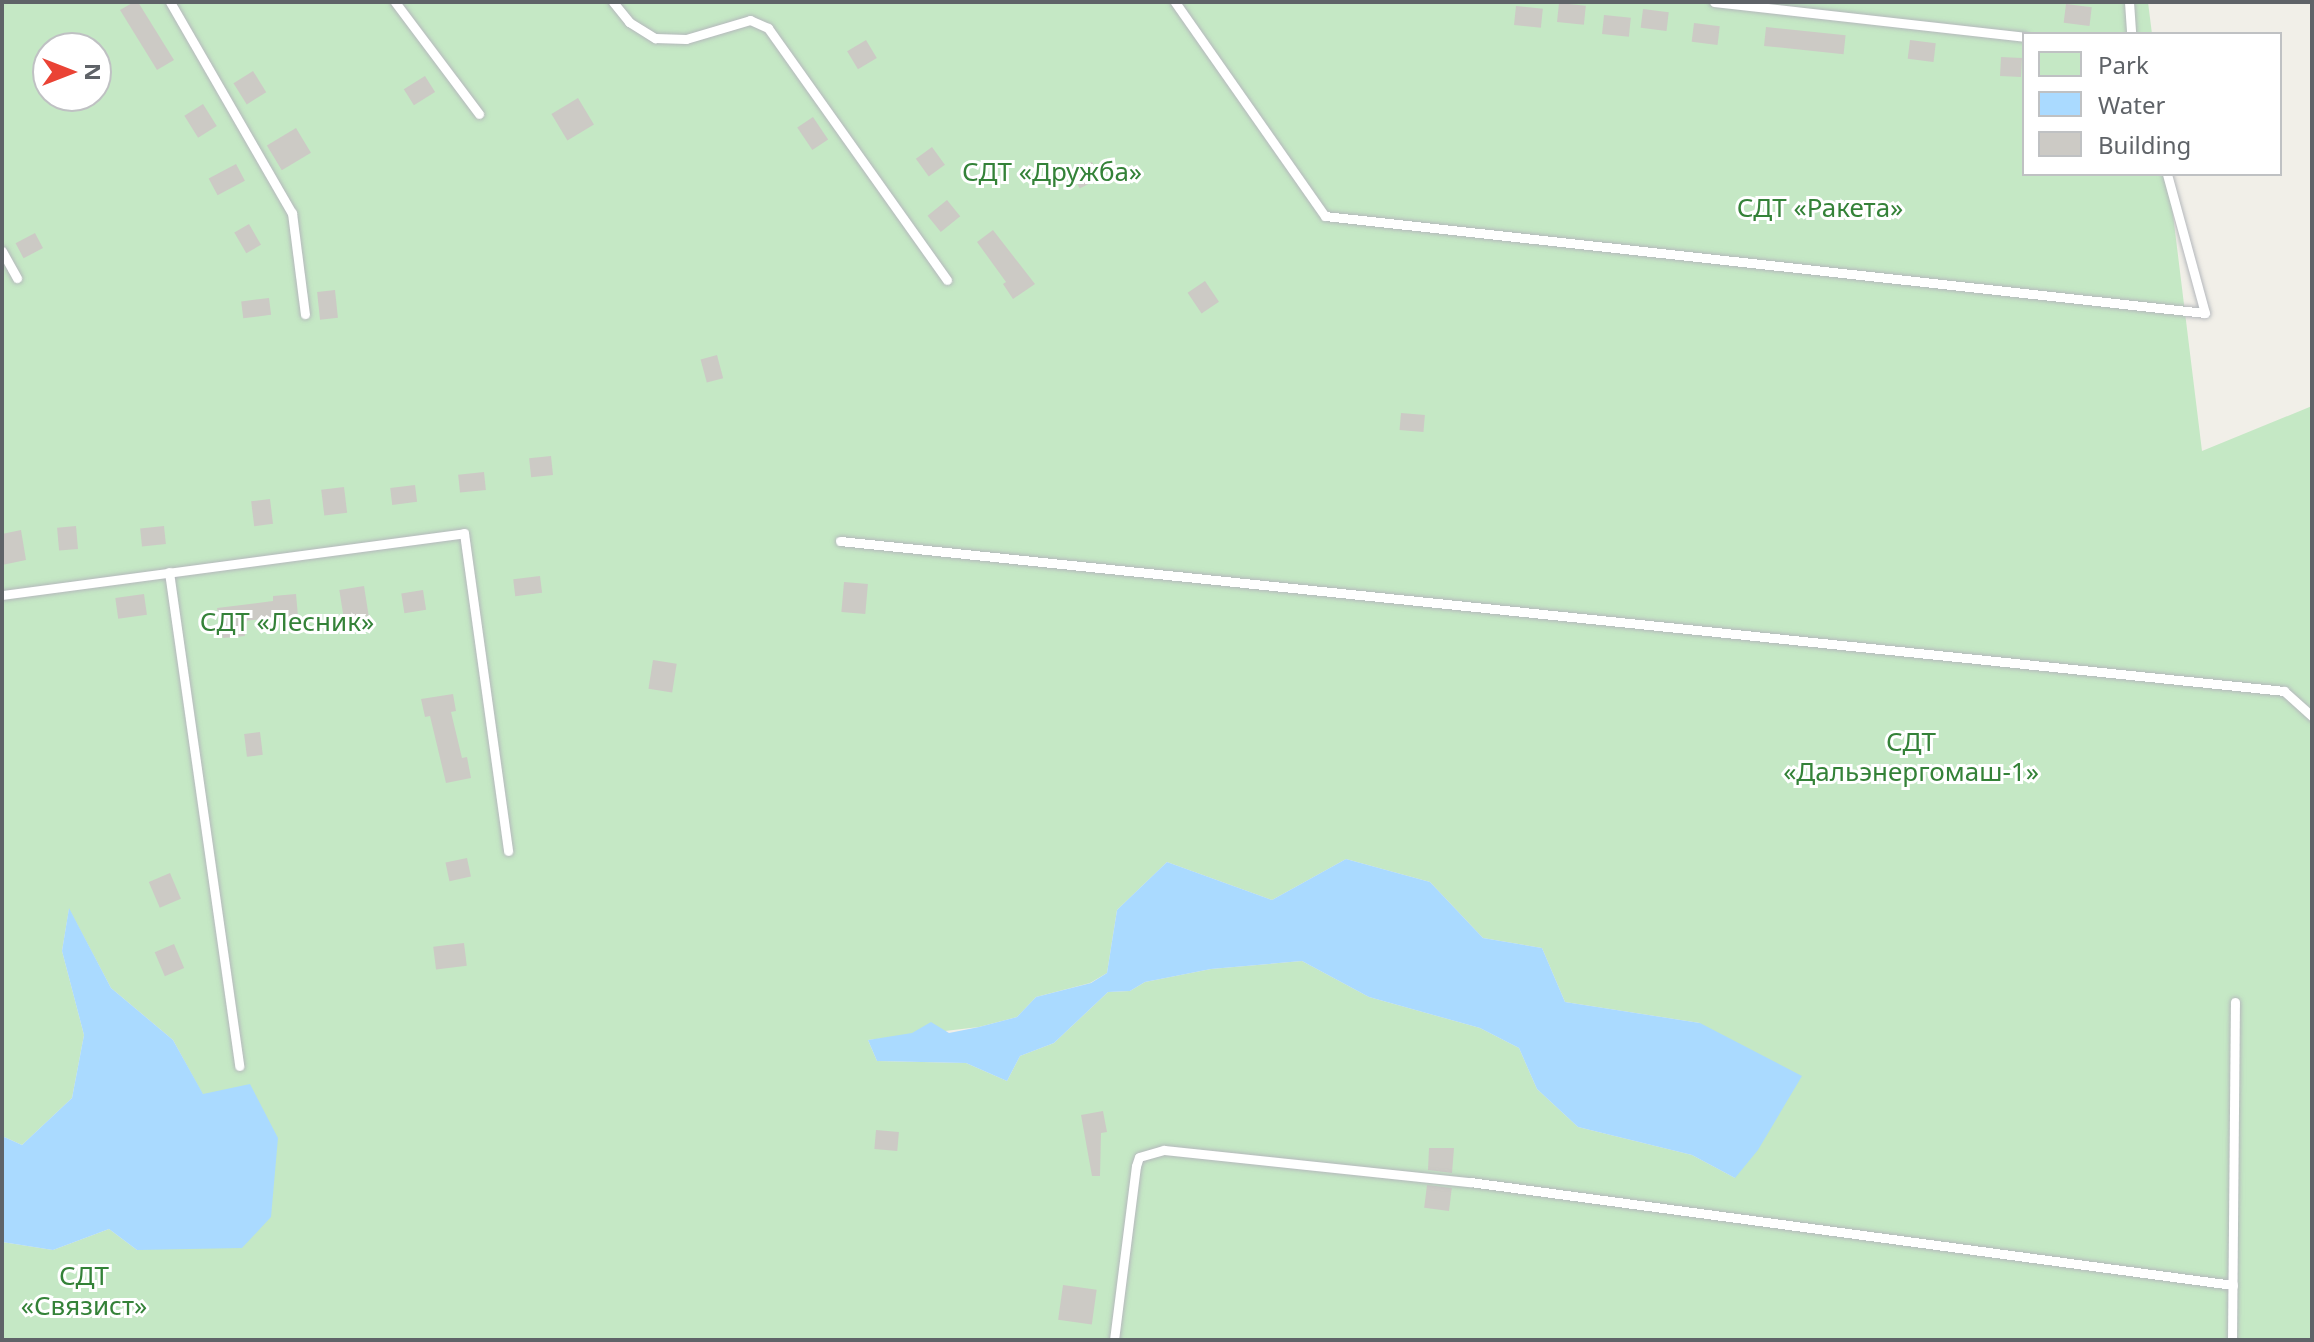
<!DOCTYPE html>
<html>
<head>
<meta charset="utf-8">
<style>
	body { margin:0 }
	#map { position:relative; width:2314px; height:1342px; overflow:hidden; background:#f1efe8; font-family:"Noto Sans",sans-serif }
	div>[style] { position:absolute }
	.green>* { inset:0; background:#c5e8c5 }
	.water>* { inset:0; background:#aadaff }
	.building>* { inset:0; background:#cccac5; transform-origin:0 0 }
	.roads { filter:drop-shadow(0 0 2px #b5b8bc) drop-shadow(0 0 2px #b5b8bc) }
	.lane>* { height:9px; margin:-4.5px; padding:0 4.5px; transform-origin:4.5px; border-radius:4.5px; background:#fff }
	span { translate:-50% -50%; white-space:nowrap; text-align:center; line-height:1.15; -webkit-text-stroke:6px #fff; paint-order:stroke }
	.park-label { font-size:26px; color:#348238 }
	.frame { position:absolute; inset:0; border:4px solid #5f6368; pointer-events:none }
	.legend { position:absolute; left:2022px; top:32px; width:260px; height:144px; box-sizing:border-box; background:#fff; border:2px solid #bfc1c3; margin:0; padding:10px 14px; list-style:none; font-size:24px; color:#5f6368 }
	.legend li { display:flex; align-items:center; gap:16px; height:40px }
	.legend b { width:40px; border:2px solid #bfc1c3 }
	.north { position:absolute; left:32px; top:32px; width:80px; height:80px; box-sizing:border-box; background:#fff; border:2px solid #bfc1c3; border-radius:50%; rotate:90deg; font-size:22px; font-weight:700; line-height:32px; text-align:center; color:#5f6368 }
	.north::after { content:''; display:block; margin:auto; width:28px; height:36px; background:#ea4335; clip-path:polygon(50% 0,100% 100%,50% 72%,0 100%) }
</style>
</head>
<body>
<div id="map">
	<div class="green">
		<div style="clip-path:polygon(evenodd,2px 2px,2148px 2px,2152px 34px,2024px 34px,2024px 174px,2168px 174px,2202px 451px,2312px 406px,2312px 1340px,2px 1340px,2px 1242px,53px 1250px,109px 1229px,137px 1250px,203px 1095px,173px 1040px,111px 988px,69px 909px,62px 951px,84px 1035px,72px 1098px,22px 1145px,2px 1136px,2px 2px,48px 48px,96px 48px,96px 96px,48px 96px,48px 48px,2px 2px,1346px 859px,1430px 882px,1483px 938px,1542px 948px,1565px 1002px,1700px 1023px,1735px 1178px,1692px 1155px,1578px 1127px,1537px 1089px,1519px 1048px,1480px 1028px,1369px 997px,1302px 961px,1211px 969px,1145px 982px,1130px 991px,1108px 992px,1054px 1043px,1020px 1056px,1007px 1081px,966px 1063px,877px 1061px,868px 1040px,979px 1027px,1017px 1017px,1036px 997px,1090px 983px,1107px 973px,1117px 910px,1167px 862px,1272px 900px,1346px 859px)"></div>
	</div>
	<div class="water">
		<div style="clip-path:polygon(1346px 859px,1430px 882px,1483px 938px,1542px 948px,1565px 1002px,1700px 1023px,1802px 1076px,1758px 1150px,1735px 1178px,1692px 1155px,1578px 1127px,1537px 1089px,1519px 1048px,1480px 1028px,1369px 997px,1302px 961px,1211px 969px,1145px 982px,1130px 991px,1108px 992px,1054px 1043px,1020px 1056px,1007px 1081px,966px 1063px,877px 1061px,868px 1040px,912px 1033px,931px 1022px,949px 1033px,979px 1027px,1017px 1017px,1036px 997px,1091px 983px,1107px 973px,1117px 910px,1167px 862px,1272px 900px)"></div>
		<div style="clip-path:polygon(69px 908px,111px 988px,173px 1040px,203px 1094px,250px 1084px,278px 1138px,271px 1217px,242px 1248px,137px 1250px,109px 1229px,53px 1250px,2px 1242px,2px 1136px,22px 1145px,72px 1098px,84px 1035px,62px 951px)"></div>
	</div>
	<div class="building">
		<div style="clip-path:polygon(134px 2px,138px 2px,174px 60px,157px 70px,120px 10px)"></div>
		<div style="left:1559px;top:3px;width:27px;height:19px;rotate:6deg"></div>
		<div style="left:2066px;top:4px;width:26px;height:19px;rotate:7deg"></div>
		<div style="left:1516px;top:6px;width:27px;height:19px;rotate:6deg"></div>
		<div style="left:1643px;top:9px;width:26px;height:19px;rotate:7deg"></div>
		<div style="left:1604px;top:15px;width:27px;height:19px;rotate:6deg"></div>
		<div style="left:1694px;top:23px;width:26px;height:19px;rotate:7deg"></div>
		<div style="left:1766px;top:27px;width:80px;height:19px;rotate:6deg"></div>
		<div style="left:866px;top:40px;width:21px;height:22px;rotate:59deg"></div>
		<div style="left:1910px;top:40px;width:26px;height:19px;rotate:7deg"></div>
		<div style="left:2001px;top:57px;width:21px;height:19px;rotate:3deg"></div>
		<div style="left:253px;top:71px;width:25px;height:23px;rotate:58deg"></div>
		<div style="left:425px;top:76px;width:19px;height:25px;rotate:58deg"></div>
		<div style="left:578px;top:98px;width:31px;height:31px;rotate:59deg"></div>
		<div style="left:203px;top:104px;width:26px;height:22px;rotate:58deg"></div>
		<div style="left:813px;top:117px;width:27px;height:19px;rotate:56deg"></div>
		<div style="left:296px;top:128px;width:29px;height:34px;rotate:59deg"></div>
		<div style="left:932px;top:147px;width:22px;height:20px;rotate:54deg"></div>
		<div style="left:1092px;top:162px;width:18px;height:23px;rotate:63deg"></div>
		<div style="left:236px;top:164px;width:19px;height:31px;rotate:62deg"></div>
		<div style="left:947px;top:200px;width:21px;height:25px;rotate:51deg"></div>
		<div style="left:249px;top:224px;width:24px;height:17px;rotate:60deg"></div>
		<div style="clip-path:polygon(993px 230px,1035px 284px,1013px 299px,1003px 284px,1006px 282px,977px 242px)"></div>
		<div style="left:35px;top:233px;width:17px;height:22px;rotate:62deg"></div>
		<div style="left:1205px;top:281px;width:25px;height:21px;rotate:56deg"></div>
		<div style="left:335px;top:290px;width:28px;height:18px;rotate:84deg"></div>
		<div style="left:269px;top:298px;width:17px;height:28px;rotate:83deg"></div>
		<div style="left:717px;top:355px;width:24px;height:17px;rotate:75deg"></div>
		<div style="left:1401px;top:413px;width:24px;height:17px;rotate:5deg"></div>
		<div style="left:551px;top:456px;width:19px;height:22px;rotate:84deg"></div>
		<div style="left:484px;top:472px;width:18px;height:26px;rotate:84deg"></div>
		<div style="left:415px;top:485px;width:17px;height:25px;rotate:83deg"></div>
		<div style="left:344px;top:487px;width:26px;height:23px;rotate:83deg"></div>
		<div style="left:270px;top:499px;width:25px;height:19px;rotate:83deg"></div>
		<div style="left:76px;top:526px;width:23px;height:19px;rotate:85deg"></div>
		<div style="left:164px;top:526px;width:18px;height:24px;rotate:84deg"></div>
		<div style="clip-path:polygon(21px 530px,26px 560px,2px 565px,2px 534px)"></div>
		<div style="left:540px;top:576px;width:17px;height:27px;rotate:83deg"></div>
		<div style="left:844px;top:582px;width:24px;height:30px;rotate:5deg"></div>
		<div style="left:364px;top:586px;width:30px;height:25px;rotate:81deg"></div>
		<div style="left:423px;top:590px;width:20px;height:22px;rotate:81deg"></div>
		<div style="left:144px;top:594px;width:21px;height:29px;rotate:82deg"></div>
		<div style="clip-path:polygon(296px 594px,298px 616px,243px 621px,245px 636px,223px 638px,217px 608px,273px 601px,273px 596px)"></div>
		<div style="left:653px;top:660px;width:24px;height:29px;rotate:9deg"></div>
		<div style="clip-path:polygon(453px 694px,456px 711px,451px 712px,462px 758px,467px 757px,471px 778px,446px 783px,430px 716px,425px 717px,421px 699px)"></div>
		<div style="left:260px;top:732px;width:23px;height:16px;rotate:83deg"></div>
		<div style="left:467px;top:858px;width:19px;height:22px;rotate:78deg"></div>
		<div style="left:170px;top:873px;width:28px;height:23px;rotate:67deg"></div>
		<div style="left:464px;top:943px;width:23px;height:31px;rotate:83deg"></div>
		<div style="left:174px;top:944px;width:26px;height:21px;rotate:67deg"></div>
		<div style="clip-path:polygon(1103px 1111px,1107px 1132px,1101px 1133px,1100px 1176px,1092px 1176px,1081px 1115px)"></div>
		<div style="left:876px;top:1130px;width:23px;height:19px;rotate:5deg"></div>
		<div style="clip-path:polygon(1429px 1148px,1454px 1148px,1452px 1173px,1428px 1170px)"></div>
		<div style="left:1427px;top:1185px;width:25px;height:23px;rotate:7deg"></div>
		<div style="left:1063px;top:1285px;width:34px;height:35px;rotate:8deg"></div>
	</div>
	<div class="roads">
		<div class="lane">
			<div style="left:170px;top:2px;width:244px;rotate:60deg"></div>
			<div style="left:292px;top:213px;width:102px;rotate:82.7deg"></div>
			<div style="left:395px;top:2px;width:140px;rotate:53.1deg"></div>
			<div style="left:613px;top:2px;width:26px;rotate:51deg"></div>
			<div style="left:629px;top:22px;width:31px;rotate:32deg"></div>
			<div style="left:655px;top:38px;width:31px;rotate:2deg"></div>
			<div style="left:686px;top:39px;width:67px;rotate:-16.5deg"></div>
			<div style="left:750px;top:20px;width:20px;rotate:24deg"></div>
			<div style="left:768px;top:28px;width:309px;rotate:54.6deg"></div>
			<div style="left:1175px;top:2px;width:261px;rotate:55deg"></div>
			<div style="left:1325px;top:216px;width:885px;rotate:6.29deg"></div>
			<div style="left:2205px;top:313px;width:144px;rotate:-105.3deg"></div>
			<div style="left:1714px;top:2px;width:312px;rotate:6.4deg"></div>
			<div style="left:2129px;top:2px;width:32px;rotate:86deg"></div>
			<div style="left:2px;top:251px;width:31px;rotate:61deg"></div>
			<div style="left:840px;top:541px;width:1452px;rotate:5.93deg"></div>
			<div style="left:2284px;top:691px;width:38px;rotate:42deg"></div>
			<div style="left:169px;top:572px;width:499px;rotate:81.9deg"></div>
			<div style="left:2px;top:595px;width:466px;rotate:-7.6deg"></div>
			<div style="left:464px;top:533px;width:321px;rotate:82.1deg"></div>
			<div style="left:1114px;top:1340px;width:175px;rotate:-82.8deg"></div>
			<div style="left:1136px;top:1166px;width:9px;rotate:-72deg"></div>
			<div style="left:1139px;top:1157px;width:26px;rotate:-16deg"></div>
			<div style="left:1164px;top:1150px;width:308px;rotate:6deg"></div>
			<div style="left:1470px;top:1182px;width:770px;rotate:7.69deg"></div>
			<div style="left:2232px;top:1340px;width:338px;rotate:-89.5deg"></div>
		</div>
	</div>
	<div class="park-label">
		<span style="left:1052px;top:172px">СДТ «Дружба»</span>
		<span style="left:1820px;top:208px">СДТ «Ракета»</span>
		<span style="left:287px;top:622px">СДТ «Лесник»</span>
		<span style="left:1911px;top:757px">СДТ<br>«Дальэнергомаш-1»</span>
		<span style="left:84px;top:1291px">СДТ<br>«Связист»</span>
	</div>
	<div class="frame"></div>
	<ul class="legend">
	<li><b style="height:22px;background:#c5e8c5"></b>Park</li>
	<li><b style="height:22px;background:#aadaff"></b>Water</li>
	<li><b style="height:22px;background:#cccac5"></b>Building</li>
	</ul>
	<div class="north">N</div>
</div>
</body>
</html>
